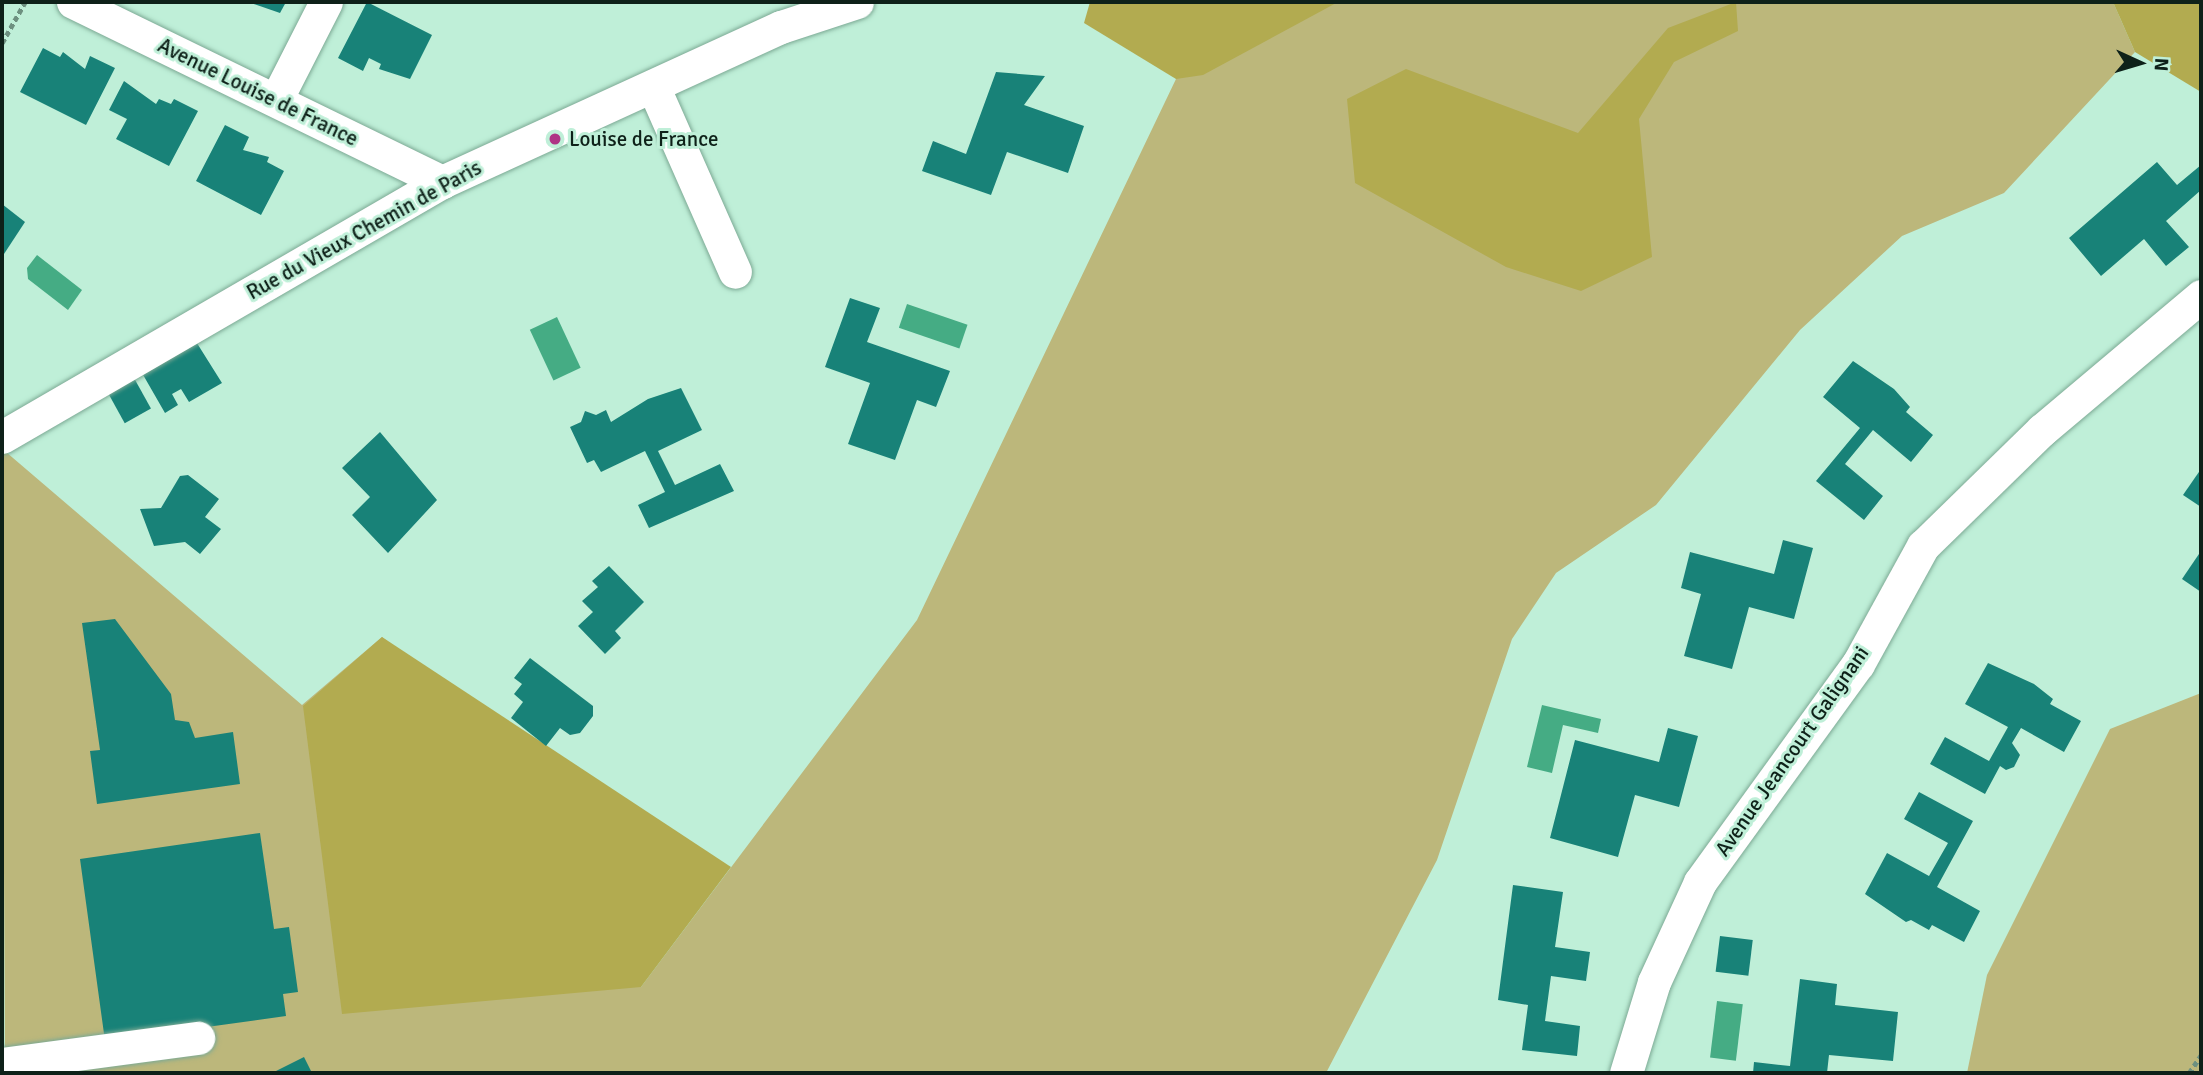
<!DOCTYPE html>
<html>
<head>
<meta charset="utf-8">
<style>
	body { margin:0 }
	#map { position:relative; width:2203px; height:1075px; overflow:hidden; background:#bfefd8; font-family:Signika,sans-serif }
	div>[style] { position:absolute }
	.green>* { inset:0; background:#bcb77b }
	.forest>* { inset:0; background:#b2ab50 }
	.water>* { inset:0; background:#45ac84; transform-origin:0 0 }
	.building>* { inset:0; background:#188278; transform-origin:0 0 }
	.path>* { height:4.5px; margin-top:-2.25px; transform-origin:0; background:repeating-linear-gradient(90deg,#6d9080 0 5px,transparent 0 8.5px) }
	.roads { filter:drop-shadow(0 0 2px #7ca994) drop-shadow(0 0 2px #7ca994) }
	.minor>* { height:33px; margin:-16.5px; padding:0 16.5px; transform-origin:16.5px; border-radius:16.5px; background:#fff }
	.dots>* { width:19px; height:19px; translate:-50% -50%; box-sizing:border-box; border:4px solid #bfefd8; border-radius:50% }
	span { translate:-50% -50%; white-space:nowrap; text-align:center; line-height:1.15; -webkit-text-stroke:6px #bfefd8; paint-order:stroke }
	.street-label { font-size:21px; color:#0e2119 }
	.poi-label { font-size:21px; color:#0e2119 }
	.left { translate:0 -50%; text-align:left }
	.frame { position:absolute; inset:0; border:4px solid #0e2119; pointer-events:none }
	.north { position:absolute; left:2105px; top:28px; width:70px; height:70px; -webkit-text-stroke:5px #bfefd8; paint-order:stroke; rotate:94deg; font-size:19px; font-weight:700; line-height:28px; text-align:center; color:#0e2119 }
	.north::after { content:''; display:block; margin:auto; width:24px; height:32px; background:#0e2119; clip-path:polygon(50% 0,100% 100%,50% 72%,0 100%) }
</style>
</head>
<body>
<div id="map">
	<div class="green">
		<div style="clip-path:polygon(1167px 2px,2113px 2px,2135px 52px,2004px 193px,1902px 236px,1800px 330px,1656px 505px,1556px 573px,1512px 639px,1437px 860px,1326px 1073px,5px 1073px,2px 455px,6px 452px,302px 705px,382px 637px,611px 817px,641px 987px,917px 620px,1176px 79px)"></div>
		<div style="clip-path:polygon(2201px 693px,2201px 1073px,1967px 1073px,1987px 975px,2110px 729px)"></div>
	</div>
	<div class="forest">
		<div style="clip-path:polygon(1090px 2px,1338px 2px,1203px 75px,1176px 79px,1084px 23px)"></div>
		<div style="clip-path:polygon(1736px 2px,1738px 31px,1674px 62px,1639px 119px,1652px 257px,1581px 291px,1506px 267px,1355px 183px,1347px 99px,1406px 69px,1578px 133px,1668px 28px)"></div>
		<div style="clip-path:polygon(2113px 2px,2201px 2px,2201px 92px,2135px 52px)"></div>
		<div style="clip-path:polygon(382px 637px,731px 867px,641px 987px,342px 1014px,303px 706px)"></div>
	</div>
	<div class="water">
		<div style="clip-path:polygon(37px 255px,82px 290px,68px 310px,28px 279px,27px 268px)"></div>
		<div style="left:907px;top:304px;width:64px;height:25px;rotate:19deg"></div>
		<div style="left:557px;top:317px;width:56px;height:30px;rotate:65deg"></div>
		<div style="clip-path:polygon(1542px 705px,1601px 719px,1598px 733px,1563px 725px,1552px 773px,1527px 767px)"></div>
		<div style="left:1717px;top:1001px;width:26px;height:57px;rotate:7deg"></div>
	</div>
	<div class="building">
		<div style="clip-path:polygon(248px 2px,286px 2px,280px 13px)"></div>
		<div style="clip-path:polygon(367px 2px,432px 35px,410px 79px,379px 69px,381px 64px,369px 58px,363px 71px,338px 58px)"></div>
		<div style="clip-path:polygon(43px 48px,60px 57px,63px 52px,85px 69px,90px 56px,115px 68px,86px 125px,20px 92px)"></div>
		<div style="clip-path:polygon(996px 72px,1045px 76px,1024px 105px,1084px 126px,1068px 173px,1007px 152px,991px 195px,922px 171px,933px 141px,966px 154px)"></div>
		<div style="clip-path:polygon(124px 81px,156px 104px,159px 99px,171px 104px,174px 99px,198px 111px,169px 166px,116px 139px,127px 119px,109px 110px)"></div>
		<div style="clip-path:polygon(225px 125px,249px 137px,243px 150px,269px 157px,267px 162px,284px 171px,261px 215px,196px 181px)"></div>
		<div style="clip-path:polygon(2157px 162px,2177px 185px,2201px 165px,2201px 190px,2166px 221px,2189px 247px,2166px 266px,2144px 239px,2101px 276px,2069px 238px)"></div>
		<div style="clip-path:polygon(2px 204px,25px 222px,2px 257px)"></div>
		<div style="clip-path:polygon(850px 298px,880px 308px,867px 342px,950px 371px,936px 407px,917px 400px,895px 460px,848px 444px,870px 383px,825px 367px)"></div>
		<div style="clip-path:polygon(195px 340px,222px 383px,189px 402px,181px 389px,172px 394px,178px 405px,165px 413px,142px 373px)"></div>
		<div style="clip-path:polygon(1853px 361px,1894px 389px,1910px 407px,1906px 412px,1933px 435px,1911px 462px,1873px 430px,1845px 464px,1883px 496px,1864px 520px,1816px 481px,1860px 428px,1823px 397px)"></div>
		<div style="left:134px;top:378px;width:35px;height:30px;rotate:61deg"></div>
		<div style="clip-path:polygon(681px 388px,702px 430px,658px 451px,675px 485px,720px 464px,734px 491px,649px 528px,638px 505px,665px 492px,645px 451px,601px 472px,594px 460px,587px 463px,570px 427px,581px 422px,585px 411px,596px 415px,606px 410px,611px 422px,648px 399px)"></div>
		<div style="clip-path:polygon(380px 432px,437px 500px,388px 553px,352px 515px,370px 497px,342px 468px)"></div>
		<div style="clip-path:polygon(2201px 469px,2201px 507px,2183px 495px)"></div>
		<div style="clip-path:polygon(188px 475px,219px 499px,205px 517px,221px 529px,200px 554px,185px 542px,154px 546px,140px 509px,161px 508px,180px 476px)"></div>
		<div style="clip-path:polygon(1783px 540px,1813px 548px,1794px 619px,1749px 607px,1732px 669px,1684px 656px,1701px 594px,1681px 588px,1690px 552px,1774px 574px)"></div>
		<div style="clip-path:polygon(2201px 551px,2201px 592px,2182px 579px)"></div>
		<div style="clip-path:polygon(609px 566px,644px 602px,615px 631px,621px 638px,605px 654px,578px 626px,593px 612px,582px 601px,598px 587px,592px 581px)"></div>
		<div style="clip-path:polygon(115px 619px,171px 694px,175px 720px,189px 722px,195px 738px,233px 732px,240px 784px,97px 804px,90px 751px,100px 750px,82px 623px)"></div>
		<div style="clip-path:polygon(530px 658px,593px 706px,593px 716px,580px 733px,570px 735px,560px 728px,546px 746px,511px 718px,523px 702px,514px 694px,522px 684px,514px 678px)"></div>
		<div style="clip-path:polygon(1988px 663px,2034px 684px,2053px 699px,2050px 704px,2081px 721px,2064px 752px,2021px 728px,2012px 743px,2020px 755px,2014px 767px,2006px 770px,2000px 766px,1985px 794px,1930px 764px,1945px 737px,1989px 761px,2008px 727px,1965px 704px)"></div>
		<div style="clip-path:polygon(1668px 728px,1698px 736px,1679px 807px,1635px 795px,1618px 857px,1550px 838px,1575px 740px,1659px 762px)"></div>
		<div style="clip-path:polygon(1919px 792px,1973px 821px,1937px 887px,1980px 911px,1964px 942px,1932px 925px,1929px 930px,1911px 920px,1906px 922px,1865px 894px,1887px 853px,1929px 876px,1948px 843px,1904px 819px)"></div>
		<div style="clip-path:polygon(260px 833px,274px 929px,289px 927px,298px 992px,283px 994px,286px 1016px,105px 1041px,80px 859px)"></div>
		<div style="clip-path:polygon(1513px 885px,1563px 892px,1555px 947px,1590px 952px,1586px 981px,1551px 976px,1545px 1021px,1580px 1026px,1577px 1056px,1522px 1050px,1528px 1005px,1498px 1000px)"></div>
		<div style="left:1720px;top:936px;width:33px;height:36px;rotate:7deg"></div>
		<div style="clip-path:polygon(1800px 979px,1837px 984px,1835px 1005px,1898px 1012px,1893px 1061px,1829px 1055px,1827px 1073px,1753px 1073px,1754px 1062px,1790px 1066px)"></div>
		<div style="clip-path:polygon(304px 1057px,312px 1073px,272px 1073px)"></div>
	</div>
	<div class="path">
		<div style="left:2px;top:43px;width:47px;rotate:-60.7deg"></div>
		<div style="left:2189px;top:1073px;width:22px;rotate:-56deg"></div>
	</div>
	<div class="roads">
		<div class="minor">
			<div style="left:73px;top:2px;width:411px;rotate:26deg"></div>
			<div style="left:653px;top:86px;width:203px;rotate:66.2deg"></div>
			<div style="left:276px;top:100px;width:110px;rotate:-63deg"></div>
			<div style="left:2px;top:437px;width:509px;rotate:-30.09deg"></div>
			<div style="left:442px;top:182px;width:373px;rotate:-24.6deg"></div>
			<div style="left:781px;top:27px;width:80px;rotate:-18.2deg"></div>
			<div style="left:2px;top:1064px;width:198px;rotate:-7.6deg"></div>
			<div style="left:1626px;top:1073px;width:95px;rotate:-72.9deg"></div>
			<div style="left:1654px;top:982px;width:110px;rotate:-65.3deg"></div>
			<div style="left:1700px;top:882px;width:269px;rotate:-54.1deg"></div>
			<div style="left:1858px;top:664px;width:135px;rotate:-61.2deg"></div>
			<div style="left:1923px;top:546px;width:166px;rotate:-44.3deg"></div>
			<div style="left:2042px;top:430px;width:208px;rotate:-40.1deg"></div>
		</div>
	</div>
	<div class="dots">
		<div style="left:555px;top:139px;background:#af3385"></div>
	</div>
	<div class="street-label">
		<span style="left:258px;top:92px;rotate:26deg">Avenue Louise de France</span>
		<span style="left:364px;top:230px;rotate:-29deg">Rue du Vieux Chemin de Paris</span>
		<span style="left:1792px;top:751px;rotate:-55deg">Avenue Jeancourt Galignani</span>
	</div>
	<div class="poi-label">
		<span class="left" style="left:569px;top:139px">Louise de France</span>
	</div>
	<div class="frame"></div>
	<div class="north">N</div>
</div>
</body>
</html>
